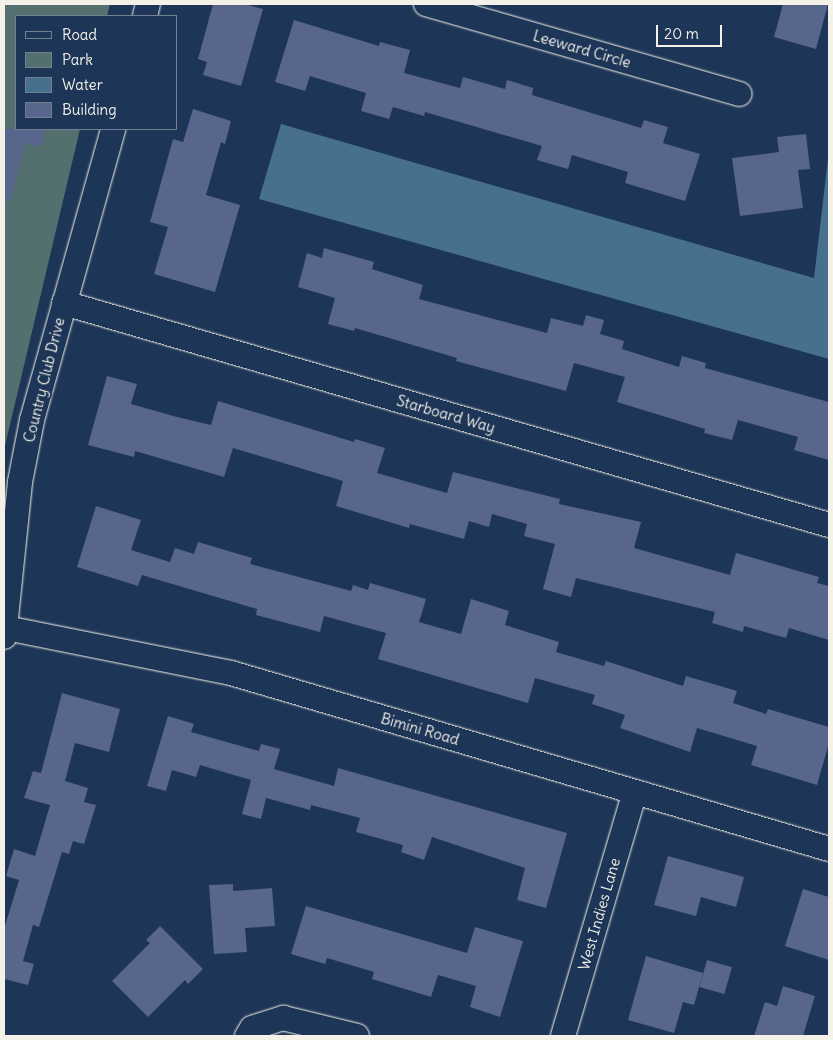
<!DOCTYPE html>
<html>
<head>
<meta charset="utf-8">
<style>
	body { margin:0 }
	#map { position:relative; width:833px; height:1040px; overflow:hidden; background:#1d3557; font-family:Delius,sans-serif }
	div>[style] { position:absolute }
	.green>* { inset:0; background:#53706e }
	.water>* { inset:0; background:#46708e }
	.building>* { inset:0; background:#58658d; transform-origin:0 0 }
	.roads { filter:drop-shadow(0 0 1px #f4f1e8) drop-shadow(0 0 1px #f4f1e8) }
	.minor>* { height:24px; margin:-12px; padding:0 12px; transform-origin:12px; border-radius:12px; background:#1d3557 }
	span { translate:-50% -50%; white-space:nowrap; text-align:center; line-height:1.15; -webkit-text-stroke:4px #1d3557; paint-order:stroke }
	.street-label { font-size:15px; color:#f4f1e8 }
	.frame { position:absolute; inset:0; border:5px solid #f4f1e8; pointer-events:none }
	.legend { position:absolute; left:15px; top:15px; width:162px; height:115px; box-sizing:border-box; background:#1d3557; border:1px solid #738091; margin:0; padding:6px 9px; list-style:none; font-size:15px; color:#f4f1e8 }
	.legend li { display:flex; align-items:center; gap:10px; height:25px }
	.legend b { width:25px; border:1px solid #738091 }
	.scale { position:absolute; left:656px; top:25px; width:66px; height:22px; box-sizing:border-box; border:2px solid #f4f1e8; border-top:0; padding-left:6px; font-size:15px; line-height:18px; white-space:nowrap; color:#f4f1e8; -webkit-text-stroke:4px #1d3557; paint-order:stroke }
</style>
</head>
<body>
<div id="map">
	<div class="green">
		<div style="clip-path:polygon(4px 4px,110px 4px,107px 16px,16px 16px,16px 129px,80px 129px,4px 450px)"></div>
	</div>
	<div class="water">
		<div style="clip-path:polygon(281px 124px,814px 278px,829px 150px,829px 359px,259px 199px)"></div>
	</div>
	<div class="building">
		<div style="clip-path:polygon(213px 4px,244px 4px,263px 9px,241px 86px,203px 75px,207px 62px,198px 59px)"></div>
		<div style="clip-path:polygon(783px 4px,828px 4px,816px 49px,774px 37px)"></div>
		<div style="clip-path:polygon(294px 20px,379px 46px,380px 42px,410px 50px,404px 73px,460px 88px,463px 77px,505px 89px,507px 80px,533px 88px,532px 95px,641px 128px,644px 120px,668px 127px,663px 143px,700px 154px,685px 201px,625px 183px,628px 172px,572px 155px,568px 169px,537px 160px,542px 146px,425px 112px,424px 116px,393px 107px,389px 119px,361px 111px,366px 93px,310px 76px,305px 91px,275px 82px)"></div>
		<div style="clip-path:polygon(193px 109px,231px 121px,225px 144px,221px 142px,206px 195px,240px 205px,215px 292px,154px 274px,168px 227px,150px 222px,173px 139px,183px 142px)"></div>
		<div style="clip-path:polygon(4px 129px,46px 129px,41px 147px,25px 143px,10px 201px,4px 201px)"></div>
		<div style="clip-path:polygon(806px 134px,810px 169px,798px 170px,803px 208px,740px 216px,732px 158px,779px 152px,777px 137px)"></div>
		<div style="clip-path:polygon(324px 248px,374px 262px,372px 269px,423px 285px,419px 299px,547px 333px,551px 318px,583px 326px,586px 315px,604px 320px,600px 334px,624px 341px,622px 349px,679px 367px,682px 356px,706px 363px,705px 368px,829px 402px,829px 460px,794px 450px,798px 437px,738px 420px,732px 440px,704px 433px,705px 429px,617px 402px,625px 377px,574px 363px,566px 391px,456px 361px,457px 358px,355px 328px,354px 331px,328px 324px,335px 298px,298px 287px,307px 253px,322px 258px)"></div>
		<div style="clip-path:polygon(107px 376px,137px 384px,131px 404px,177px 417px,211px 425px,218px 401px,354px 442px,355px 439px,385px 448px,377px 473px,447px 493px,453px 472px,560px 499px,559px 504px,641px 522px,634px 548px,730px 575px,736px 553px,819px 577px,817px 583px,829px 586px,829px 640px,789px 628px,786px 638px,744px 626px,743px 632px,712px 623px,715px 612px,576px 578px,571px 597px,543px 589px,555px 544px,524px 536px,527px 524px,492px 514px,489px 527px,469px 521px,464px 539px,410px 524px,409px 528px,336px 506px,343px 481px,233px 448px,224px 477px,135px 451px,134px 457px,88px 445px)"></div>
		<div style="clip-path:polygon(96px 506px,141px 520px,131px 550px,170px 562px,175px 548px,194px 554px,198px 542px,252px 558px,250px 564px,351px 591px,353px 585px,368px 590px,370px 583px,426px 599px,419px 622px,461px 634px,471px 599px,509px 611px,505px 625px,559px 642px,556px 652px,604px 666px,606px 661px,683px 686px,686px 676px,737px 691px,733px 703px,766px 714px,768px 709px,829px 727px,829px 743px,817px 785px,751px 765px,757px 746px,697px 728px,690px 752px,620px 728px,625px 715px,592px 704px,595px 695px,535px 678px,528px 703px,378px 659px,386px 633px,324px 616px,320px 632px,256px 615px,257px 609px,142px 575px,138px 586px,77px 567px)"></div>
		<div style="clip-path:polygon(62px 693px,120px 709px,109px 752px,75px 743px,65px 781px,88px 788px,84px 802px,96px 805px,84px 844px,73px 841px,69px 854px,62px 852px,39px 927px,33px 925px,23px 961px,34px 964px,28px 985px,4px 979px,4px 929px,19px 880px,6px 876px,14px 849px,35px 856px,50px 805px,24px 798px,33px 771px,41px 773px)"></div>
		<div style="clip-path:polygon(168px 716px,194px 724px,191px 732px,259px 751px,261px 744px,280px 749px,274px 769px,334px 786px,338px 768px,567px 833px,546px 908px,517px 900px,525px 868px,432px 837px,424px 860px,401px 852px,403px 845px,356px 832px,360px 818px,311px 805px,310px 810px,266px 798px,261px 819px,242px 814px,251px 780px,200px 765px,196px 777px,172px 770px,166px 791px,147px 786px)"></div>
		<div style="clip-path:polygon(668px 856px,744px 877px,736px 907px,701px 897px,696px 916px,654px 905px)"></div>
		<div style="clip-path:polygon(233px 884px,233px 891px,272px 888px,275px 926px,245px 928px,247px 952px,214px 954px,209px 885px)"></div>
		<div style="clip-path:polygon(803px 889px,829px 897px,829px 960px,785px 946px)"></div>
		<div style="clip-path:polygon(306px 906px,467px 953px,475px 927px,523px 941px,500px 1017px,470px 1007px,476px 986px,438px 975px,431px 997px,372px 979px,374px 972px,327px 958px,325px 964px,291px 954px)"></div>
		<div style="clip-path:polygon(160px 926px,203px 969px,188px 984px,185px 980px,148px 1017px,112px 981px,150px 943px,146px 940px)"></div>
		<div style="clip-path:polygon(646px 956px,703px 973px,694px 1005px,683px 1002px,674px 1033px,628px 1020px)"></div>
		<div style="left:707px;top:960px;width:26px;height:28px;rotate:16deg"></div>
		<div style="clip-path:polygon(783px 986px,815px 996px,803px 1036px,754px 1036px,765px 1002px,777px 1006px)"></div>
	</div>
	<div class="roads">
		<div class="minor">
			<div style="left:426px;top:4px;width:326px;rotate:16deg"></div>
			<div style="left:145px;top:16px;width:12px;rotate:-76deg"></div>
			<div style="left:64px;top:303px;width:797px;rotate:16.18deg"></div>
			<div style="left:6px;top:628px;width:229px;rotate:11.3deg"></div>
			<div style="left:231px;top:673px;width:623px;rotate:16.4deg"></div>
			<div style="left:4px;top:637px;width:156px;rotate:-84.1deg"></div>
			<div style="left:20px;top:482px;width:63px;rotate:-79deg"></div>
			<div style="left:32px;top:420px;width:302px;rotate:-74.4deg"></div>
			<div style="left:247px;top:1036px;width:9px;rotate:-58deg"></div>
			<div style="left:252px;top:1028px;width:33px;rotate:-18deg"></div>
			<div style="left:283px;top:1018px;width:76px;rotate:13.7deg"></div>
			<div style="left:563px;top:1036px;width:254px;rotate:-73.6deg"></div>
		</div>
	</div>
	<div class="street-label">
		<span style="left:582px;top:49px;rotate:16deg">Leeward Circle</span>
		<span style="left:44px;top:380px;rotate:-76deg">Country Club Drive</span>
		<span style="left:446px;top:414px;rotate:16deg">Starboard Way</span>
		<span style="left:420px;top:729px;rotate:16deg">Bimini Road</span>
		<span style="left:599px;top:914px;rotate:-74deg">West Indies Lane</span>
	</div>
	<div class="frame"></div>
	<ul class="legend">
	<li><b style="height:6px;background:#1d3557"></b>Road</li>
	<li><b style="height:14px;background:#53706e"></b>Park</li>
	<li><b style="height:14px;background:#46708e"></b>Water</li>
	<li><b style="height:14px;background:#58658d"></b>Building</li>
	</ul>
	<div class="scale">20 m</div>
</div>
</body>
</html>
